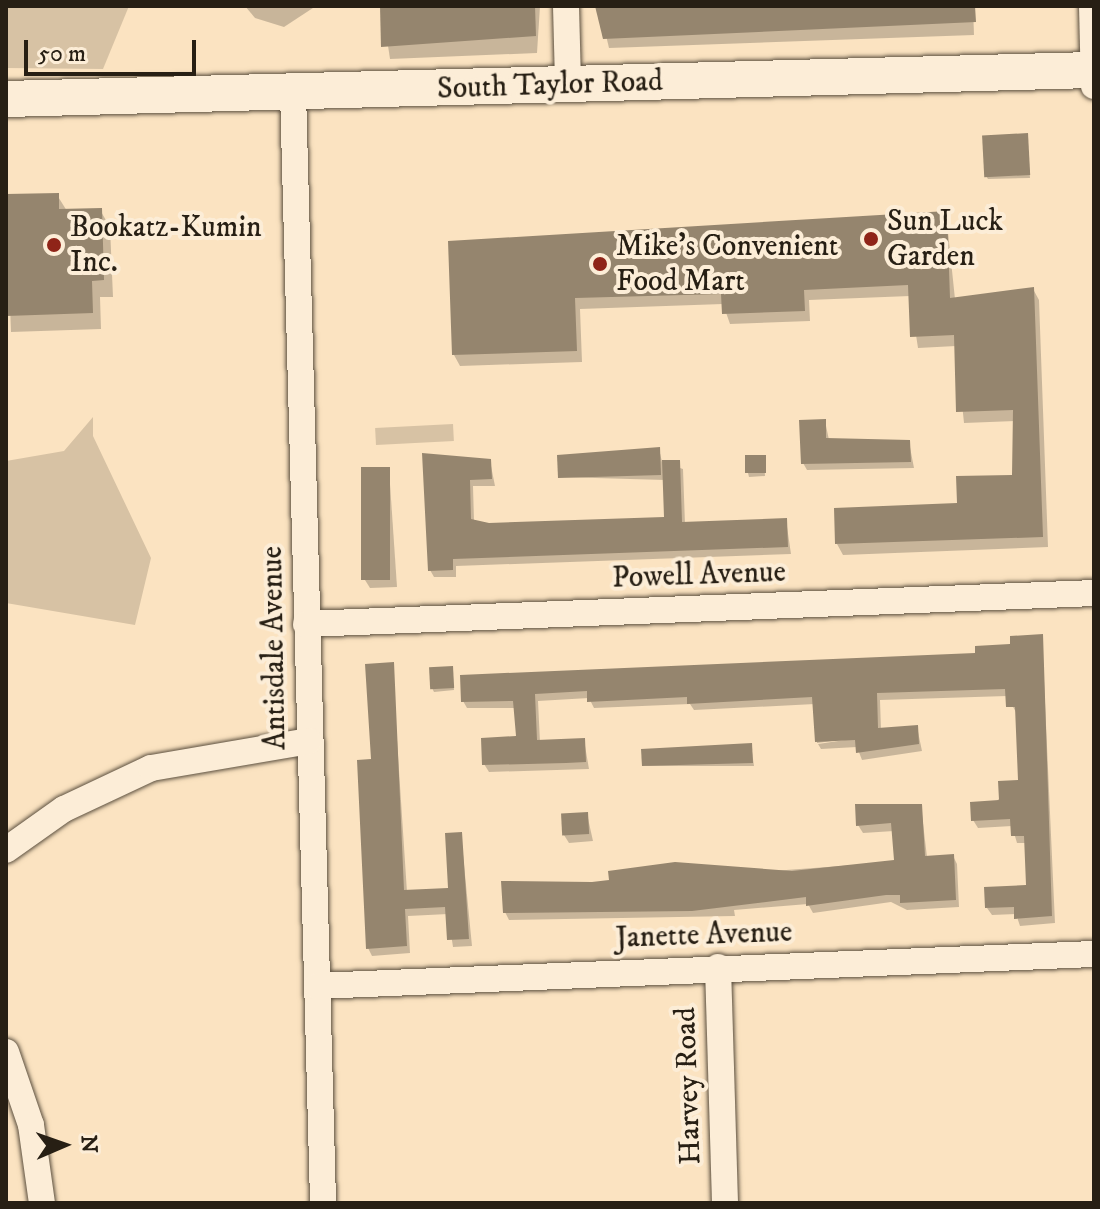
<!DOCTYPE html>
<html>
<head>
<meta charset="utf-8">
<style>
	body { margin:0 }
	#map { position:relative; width:1100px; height:1209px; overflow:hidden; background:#fbe3c1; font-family:"IM FELL DW Pica",serif }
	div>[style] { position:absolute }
	.green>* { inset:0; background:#d7c2a4; transform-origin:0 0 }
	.shadow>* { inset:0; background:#0003 }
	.building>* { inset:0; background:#95856e; transform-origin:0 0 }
	.roads { filter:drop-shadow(0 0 2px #5c503f) drop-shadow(0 0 2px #5c503f) }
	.minor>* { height:26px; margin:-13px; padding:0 13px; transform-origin:13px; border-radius:13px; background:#fcedd7 }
	.secondary>* { height:36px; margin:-18px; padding:0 18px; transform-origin:18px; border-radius:18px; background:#fcedd7 }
	.dots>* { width:22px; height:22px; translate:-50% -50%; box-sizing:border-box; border:4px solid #fcedd7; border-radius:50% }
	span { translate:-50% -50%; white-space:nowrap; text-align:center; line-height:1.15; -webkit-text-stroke:8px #fcedd7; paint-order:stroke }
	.street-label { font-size:30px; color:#271f14 }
	.poi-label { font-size:30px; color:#271f14 }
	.left { translate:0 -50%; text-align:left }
	.frame { position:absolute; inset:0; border:8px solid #271f14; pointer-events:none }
	.north { position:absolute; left:24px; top:1105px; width:80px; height:80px; -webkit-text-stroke:6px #fcedd7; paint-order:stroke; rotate:88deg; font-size:22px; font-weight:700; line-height:32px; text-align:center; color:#271f14 }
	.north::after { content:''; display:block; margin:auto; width:28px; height:36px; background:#271f14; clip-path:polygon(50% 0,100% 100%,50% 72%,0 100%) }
	.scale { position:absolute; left:24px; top:40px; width:172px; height:36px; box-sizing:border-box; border:4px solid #271f14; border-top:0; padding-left:10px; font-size:24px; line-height:28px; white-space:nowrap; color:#271f14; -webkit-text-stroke:6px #fcedd7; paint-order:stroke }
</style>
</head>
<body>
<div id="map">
	<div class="green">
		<div style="clip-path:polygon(6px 6px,129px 6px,103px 69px,6px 68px)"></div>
		<div style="clip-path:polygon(93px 417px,93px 436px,151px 558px,135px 625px,6px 603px,6px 461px,64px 451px)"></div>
		<div style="left:453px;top:424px;width:17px;height:78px;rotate:87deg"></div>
	</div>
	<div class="shadow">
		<div style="clip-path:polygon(245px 6px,316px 6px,284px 27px,255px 18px)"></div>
		<div style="clip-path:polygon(382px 6px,540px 6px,537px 53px,390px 59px)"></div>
		<div style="clip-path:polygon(599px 6px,973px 6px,974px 35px,609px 48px)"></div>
		<div style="clip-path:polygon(1027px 135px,1030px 178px,988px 179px,986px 176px)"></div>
		<div style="clip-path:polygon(57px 195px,67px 211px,100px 210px,110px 227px,113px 297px,100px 297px,101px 329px,11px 332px,6px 198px)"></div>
		<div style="clip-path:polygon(946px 213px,955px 299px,1033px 289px,1039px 300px,1048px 547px,843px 555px,837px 544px,959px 505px,1014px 476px,1015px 421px,964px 423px,956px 346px,918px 348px,910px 296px,809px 300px,810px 321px,730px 324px,723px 304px,580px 309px,582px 362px,460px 366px,454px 355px,450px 243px)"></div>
		<div style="clip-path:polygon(825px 421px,829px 440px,909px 442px,914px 468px,807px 470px,803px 463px)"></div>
		<div style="clip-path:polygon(659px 449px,662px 462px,683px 469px,685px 524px,786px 520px,791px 554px,456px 566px,456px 577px,434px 577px,430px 570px,424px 456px,490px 461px,495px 486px,473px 486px,474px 521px,488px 525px,666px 519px,665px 480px,560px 477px)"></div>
		<div style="clip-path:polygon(764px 458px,765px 476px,749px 477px,748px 473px)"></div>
		<div style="clip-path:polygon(389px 469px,397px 587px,370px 588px,365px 580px)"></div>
		<div style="clip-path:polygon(1042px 636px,1055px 923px,1020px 926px,1016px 914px,992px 915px,987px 908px,1028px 887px,1026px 843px,1017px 843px,1012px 826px,978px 828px,973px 820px,1020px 782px,1017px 714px,1007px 696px,880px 700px,881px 730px,917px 727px,922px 751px,862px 760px,857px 747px,821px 749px,818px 744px,865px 737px,817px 743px,815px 704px,694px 710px,690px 704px,594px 708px,589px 698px,538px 701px,540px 742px,584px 740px,589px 769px,489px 772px,484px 764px,518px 737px,516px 708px,467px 708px,463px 701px,462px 677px,977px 654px)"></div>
		<div style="clip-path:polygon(392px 664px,407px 892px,450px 890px,461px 834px,472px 946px,453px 947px,448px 914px,408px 916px,410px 953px,372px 956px,368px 948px,374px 761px)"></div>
		<div style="clip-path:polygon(452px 668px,454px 690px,434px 692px,432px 688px)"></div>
		<div style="clip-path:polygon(751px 745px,754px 766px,644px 766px)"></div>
		<div style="clip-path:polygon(921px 806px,927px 857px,953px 856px,957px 864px,959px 907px,907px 910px,891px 902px,813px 913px,808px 904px,734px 910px,735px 916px,509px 920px,505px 912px,592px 884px,896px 862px,894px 831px,863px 833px,858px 825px)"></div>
		<div style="clip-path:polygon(587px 814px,593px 841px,569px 843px,564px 835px)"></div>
	</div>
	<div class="building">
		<div style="clip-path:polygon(380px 6px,535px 6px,536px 36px,381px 47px)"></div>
		<div style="clip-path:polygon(595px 6px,975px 6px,976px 22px,603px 39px)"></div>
		<div style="left:1028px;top:133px;width:42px;height:46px;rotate:87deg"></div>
		<div style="clip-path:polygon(59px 193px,59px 209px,102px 208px,104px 280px,92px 281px,93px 313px,6px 316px,6px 194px)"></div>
		<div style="clip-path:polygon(947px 211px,950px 298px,1034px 287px,1043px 537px,835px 544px,834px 508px,957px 503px,956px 476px,1012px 475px,1013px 410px,956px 412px,954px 335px,910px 337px,908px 285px,804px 290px,805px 311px,722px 314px,721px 294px,575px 298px,577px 351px,452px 355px,448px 241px)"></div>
		<div style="clip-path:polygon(826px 419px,826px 438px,910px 440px,911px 462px,801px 464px,799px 420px)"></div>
		<div style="clip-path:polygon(660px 447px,661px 475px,558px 478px,557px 455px)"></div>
		<div style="clip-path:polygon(422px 453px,491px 459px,492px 479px,470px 480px,471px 519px,489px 523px,664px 517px,662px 460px,680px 460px,682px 522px,787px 518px,788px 547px,453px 559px,453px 570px,428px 571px)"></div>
		<div style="left:766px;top:455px;width:18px;height:21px;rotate:90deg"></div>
		<div style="left:361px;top:467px;width:29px;height:113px"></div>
		<div style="clip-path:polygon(1043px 634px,1052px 916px,1014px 919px,1014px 907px,985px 908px,984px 887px,1026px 885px,1024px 836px,1011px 836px,1010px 819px,971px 821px,970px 802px,999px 800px,998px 781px,1018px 780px,1015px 707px,1006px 707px,1005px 689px,877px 693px,878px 728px,918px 725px,919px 744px,856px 753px,855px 740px,815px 742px,812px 697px,687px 704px,687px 697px,587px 702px,587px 691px,535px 694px,537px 740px,585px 738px,586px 762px,566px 763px,482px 765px,481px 738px,516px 736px,513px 701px,461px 702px,460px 675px,975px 653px,975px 646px,1010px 644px,1010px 636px)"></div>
		<div style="clip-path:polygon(394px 662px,404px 890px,448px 888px,445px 833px,462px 832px,469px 939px,447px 940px,445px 907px,405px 909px,407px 946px,366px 949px,357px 760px,371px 759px,365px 664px)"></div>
		<div style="left:453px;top:666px;width:22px;height:24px;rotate:87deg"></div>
		<div style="clip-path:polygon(752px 743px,753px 763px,642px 766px,641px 749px)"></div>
		<div style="clip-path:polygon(855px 804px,922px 804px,925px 856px,954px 854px,956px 900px,900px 903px,900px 895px,886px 895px,806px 906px,806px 897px,692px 911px,503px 913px,501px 881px,592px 882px,609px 880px,608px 871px,675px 862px,792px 871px,894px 860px,891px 823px,856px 826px)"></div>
		<div style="left:588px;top:812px;width:22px;height:27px;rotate:87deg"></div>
	</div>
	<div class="roads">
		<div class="minor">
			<div style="left:566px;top:6px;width:79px;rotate:88.5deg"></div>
			<div style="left:1092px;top:6px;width:80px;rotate:88.6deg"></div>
			<div style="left:293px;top:92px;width:1111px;rotate:88.45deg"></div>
			<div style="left:306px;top:624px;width:789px;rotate:-2.25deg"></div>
			<div style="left:6px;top:850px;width:71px;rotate:-35.3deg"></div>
			<div style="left:64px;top:809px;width:96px;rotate:-25.2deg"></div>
			<div style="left:151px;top:768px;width:160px;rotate:-9.7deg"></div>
			<div style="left:718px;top:967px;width:236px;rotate:88.3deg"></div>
			<div style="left:317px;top:986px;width:778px;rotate:-2.36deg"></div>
			<div style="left:6px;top:1052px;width:77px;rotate:71.1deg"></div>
			<div style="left:31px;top:1125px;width:79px;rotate:82deg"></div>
		</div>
		<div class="secondary">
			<div style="left:6px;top:99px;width:1088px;rotate:-1.53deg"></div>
		</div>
	</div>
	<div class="dots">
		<div style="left:871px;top:239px;background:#8f2418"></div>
		<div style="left:54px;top:245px;background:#8f2418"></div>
		<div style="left:600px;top:264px;background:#8f2418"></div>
	</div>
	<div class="street-label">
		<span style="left:550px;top:86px;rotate:-2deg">South Taylor Road</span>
		<span style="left:699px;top:576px;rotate:-2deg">Powell Avenue</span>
		<span style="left:275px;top:648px;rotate:-91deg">Antisdale Avenue</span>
		<span style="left:704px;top:936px;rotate:-2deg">Janette Avenue</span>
		<span style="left:689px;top:1086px;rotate:-92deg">Harvey Road</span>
	</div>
	<div class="poi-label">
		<span class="left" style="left:887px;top:239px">Sun Luck<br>Garden</span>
		<span class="left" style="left:70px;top:245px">Bookatz-Kumin<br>Inc.</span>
		<span class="left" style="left:616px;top:264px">Mike's Convenient<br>Food Mart</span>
	</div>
	<div class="frame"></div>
	<div class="north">N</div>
	<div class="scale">50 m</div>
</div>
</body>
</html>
